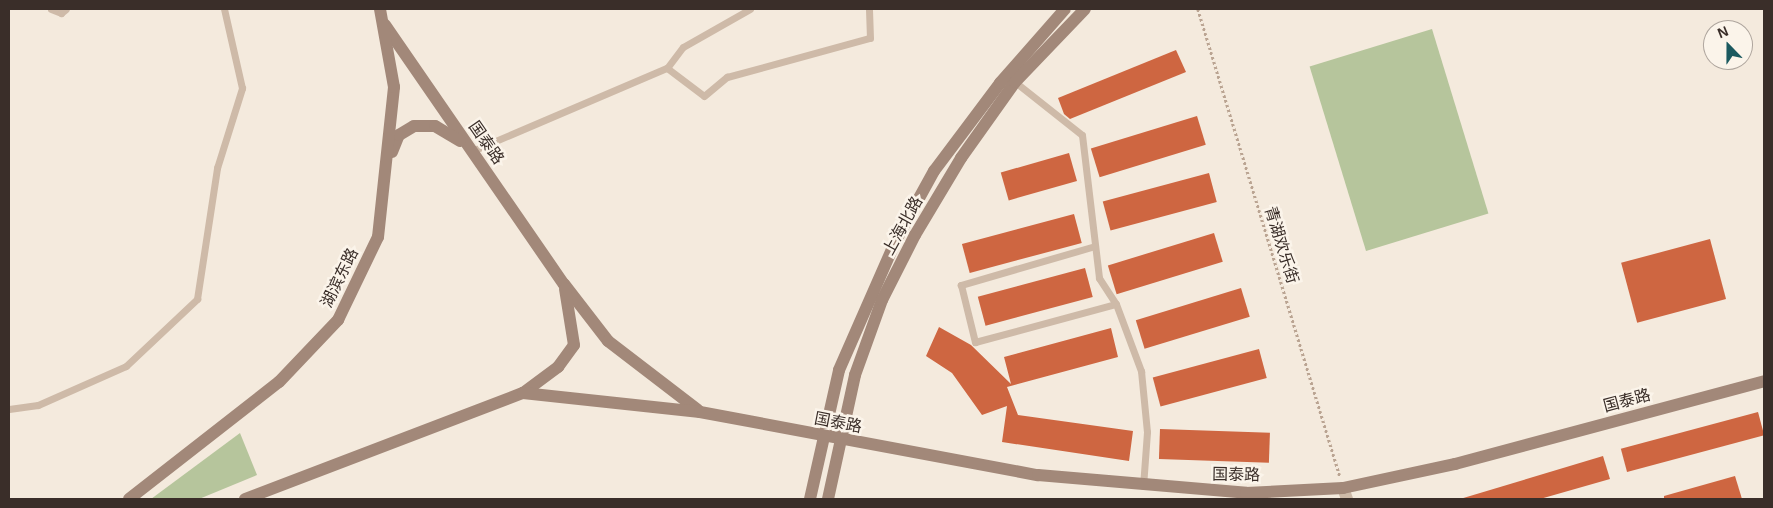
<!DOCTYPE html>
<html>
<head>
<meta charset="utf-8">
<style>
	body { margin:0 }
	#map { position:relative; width:1773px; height:508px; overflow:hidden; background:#f4eadd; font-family:Helvetica,"Noto Sans SC",sans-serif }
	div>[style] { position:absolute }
	.green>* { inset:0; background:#b6c59c; transform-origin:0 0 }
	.building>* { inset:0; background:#ce6641; transform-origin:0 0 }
	.path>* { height:2.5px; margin-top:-1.25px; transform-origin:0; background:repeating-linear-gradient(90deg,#baa492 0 2.5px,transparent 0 5px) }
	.lane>* { height:7px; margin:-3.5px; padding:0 3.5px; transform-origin:3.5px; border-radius:3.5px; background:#cebaa8 }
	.street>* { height:12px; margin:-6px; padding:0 6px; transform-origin:6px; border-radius:6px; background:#cebaa8 }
	.secondary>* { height:12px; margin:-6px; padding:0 6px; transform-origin:6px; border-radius:6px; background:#a28879 }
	span { translate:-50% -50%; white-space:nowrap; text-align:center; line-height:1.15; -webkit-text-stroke:5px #fbf4ea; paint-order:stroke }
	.street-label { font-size:16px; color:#3a2e29 }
	.frame { position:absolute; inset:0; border:10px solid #3a2e29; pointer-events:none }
	.north { position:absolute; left:1703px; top:20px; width:50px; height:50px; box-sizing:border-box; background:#fbf4ea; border:1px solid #aea59d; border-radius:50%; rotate:338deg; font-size:14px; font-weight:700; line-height:20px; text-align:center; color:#3a2e29 }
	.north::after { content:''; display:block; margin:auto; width:18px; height:22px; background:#1b595f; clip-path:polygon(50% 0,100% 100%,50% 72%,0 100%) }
</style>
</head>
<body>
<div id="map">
	<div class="green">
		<div style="left:1432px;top:29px;width:193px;height:128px;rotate:73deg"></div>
		<div style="clip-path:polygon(240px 433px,257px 475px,199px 499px,151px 499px)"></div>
	</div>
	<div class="building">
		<div style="clip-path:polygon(1176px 50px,1186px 72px,1070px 119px,1064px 114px,1058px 98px)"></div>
		<div style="left:1197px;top:116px;width:30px;height:111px;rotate:73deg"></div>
		<div style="left:1069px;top:153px;width:29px;height:71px;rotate:74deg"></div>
		<div style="left:1209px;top:173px;width:30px;height:110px;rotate:75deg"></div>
		<div style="left:1074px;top:214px;width:30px;height:116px;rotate:75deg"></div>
		<div style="left:1214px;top:233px;width:30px;height:111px;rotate:73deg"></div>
		<div style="left:1710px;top:239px;width:62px;height:92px;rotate:75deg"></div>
		<div style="left:1085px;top:268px;width:30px;height:111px;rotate:75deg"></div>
		<div style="left:1241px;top:288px;width:30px;height:110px;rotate:73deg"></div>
		<div style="clip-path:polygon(939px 327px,971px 345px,1011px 384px,1004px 357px,1111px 328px,1118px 357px,1007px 387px,1018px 415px,1133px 431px,1129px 461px,1002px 442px,1007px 406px,982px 415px,952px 373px,926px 356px)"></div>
		<div style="left:1259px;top:349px;width:30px;height:110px;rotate:75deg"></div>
		<div style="left:1758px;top:412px;width:24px;height:142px;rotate:75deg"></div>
		<div style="left:1160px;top:429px;width:110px;height:30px;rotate:2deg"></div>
		<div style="clip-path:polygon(1603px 456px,1610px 479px,1540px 499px,1460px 499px)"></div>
		<div style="clip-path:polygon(1735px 476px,1742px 499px,1664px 499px,1664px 496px)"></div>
	</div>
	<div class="path">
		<div style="left:1198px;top:9px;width:488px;rotate:73.1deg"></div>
	</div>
	<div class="lane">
		<div style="left:51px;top:9px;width:11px;rotate:22deg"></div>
		<div style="left:61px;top:13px;width:6px;rotate:-39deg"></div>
		<div style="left:667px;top:68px;width:46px;rotate:37.1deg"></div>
		<div style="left:704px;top:96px;width:30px;rotate:-40deg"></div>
		<div style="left:727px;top:77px;width:148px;rotate:-15.3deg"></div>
		<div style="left:870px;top:38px;width:29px;rotate:-92deg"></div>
		<div style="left:1015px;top:82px;width:85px;rotate:38.3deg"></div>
		<div style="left:1082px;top:135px;width:144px;rotate:83.2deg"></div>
		<div style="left:1099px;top:278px;width:31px;rotate:57deg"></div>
		<div style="left:1116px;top:304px;width:72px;rotate:69.5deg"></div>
		<div style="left:1141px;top:371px;width:61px;rotate:84.4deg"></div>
		<div style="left:1147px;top:432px;width:54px;rotate:94.2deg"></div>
		<div style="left:472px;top:151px;width:212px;rotate:-23.1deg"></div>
		<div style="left:667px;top:68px;width:26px;rotate:-53deg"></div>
		<div style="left:683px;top:47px;width:77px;rotate:-29.6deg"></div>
		<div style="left:1095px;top:246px;width:140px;rotate:163.8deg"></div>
		<div style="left:961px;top:285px;width:59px;rotate:76.2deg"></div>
		<div style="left:975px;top:342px;width:146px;rotate:-15.1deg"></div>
		<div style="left:9px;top:409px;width:29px;rotate:-8deg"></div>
		<div style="left:38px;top:405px;width:96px;rotate:-23.9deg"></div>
		<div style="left:126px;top:366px;width:98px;rotate:-43.3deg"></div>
		<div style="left:197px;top:299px;width:133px;rotate:-81.3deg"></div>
		<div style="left:217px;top:168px;width:84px;rotate:-72.6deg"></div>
		<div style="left:242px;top:88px;width:81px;rotate:-102.8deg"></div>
	</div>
	<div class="street">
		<div style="left:1343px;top:488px;width:12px;rotate:70deg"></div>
	</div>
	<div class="secondary">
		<div style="left:385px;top:25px;width:315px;rotate:55.4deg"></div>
		<div style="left:564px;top:284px;width:72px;rotate:52.3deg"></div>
		<div style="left:608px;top:341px;width:113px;rotate:37.5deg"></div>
		<div style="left:392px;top:152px;width:18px;rotate:-68deg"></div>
		<div style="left:399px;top:135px;width:17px;rotate:-31deg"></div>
		<div style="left:414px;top:126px;width:21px"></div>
		<div style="left:435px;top:126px;width:29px;rotate:31deg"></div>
		<div style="left:523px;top:393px;width:44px;rotate:-36.6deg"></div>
		<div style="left:558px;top:367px;width:27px;rotate:-54deg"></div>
		<div style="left:574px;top:345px;width:57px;rotate:-99.1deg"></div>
		<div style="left:129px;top:499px;width:190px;rotate:-38deg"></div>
		<div style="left:279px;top:382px;width:86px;rotate:-46.4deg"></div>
		<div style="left:338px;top:320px;width:92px;rotate:-64.3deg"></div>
		<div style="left:378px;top:237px;width:151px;rotate:-83.9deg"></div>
		<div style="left:394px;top:87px;width:79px;rotate:-100.2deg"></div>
		<div style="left:245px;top:499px;width:298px;rotate:-20.9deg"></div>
		<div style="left:523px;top:393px;width:178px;rotate:6.1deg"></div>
		<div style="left:700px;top:412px;width:344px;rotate:10.6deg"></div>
		<div style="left:1038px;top:475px;width:209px;rotate:4.9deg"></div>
		<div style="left:1246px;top:493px;width:97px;rotate:-3deg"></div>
		<div style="left:1343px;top:488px;width:115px;rotate:-12.1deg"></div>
		<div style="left:1455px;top:464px;width:320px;rotate:-15deg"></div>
		<div style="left:810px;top:499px;width:132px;rotate:-77.3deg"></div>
		<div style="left:839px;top:370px;width:142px;rotate:-66.3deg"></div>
		<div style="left:896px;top:240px;width:79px;rotate:-61.2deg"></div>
		<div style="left:934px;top:171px;width:110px;rotate:-53.1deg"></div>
		<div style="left:1000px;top:83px;width:98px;rotate:-48.7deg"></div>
		<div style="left:828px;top:499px;width:127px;rotate:-77.7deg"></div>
		<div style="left:855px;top:375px;width:80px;rotate:-70.2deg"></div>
		<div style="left:882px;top:300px;width:73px;rotate:-63.1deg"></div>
		<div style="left:915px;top:235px;width:90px;rotate:-59.1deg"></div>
		<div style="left:961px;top:158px;width:93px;rotate:-54.6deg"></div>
		<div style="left:1015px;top:82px;width:101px;rotate:-46.2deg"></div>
	</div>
	<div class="street-label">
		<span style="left:486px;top:143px;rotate:55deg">国泰路</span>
		<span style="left:903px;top:226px;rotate:-61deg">上海北路</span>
		<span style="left:1281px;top:245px;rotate:73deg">青湖欢乐街</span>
		<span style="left:340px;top:278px;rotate:-64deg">湖滨东路</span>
		<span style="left:1627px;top:401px;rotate:-15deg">国泰路</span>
		<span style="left:838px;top:423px;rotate:11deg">国泰路</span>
		<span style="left:1236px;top:475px;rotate:1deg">国泰路</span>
	</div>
	<div class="frame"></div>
	<div class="north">N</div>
</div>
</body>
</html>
